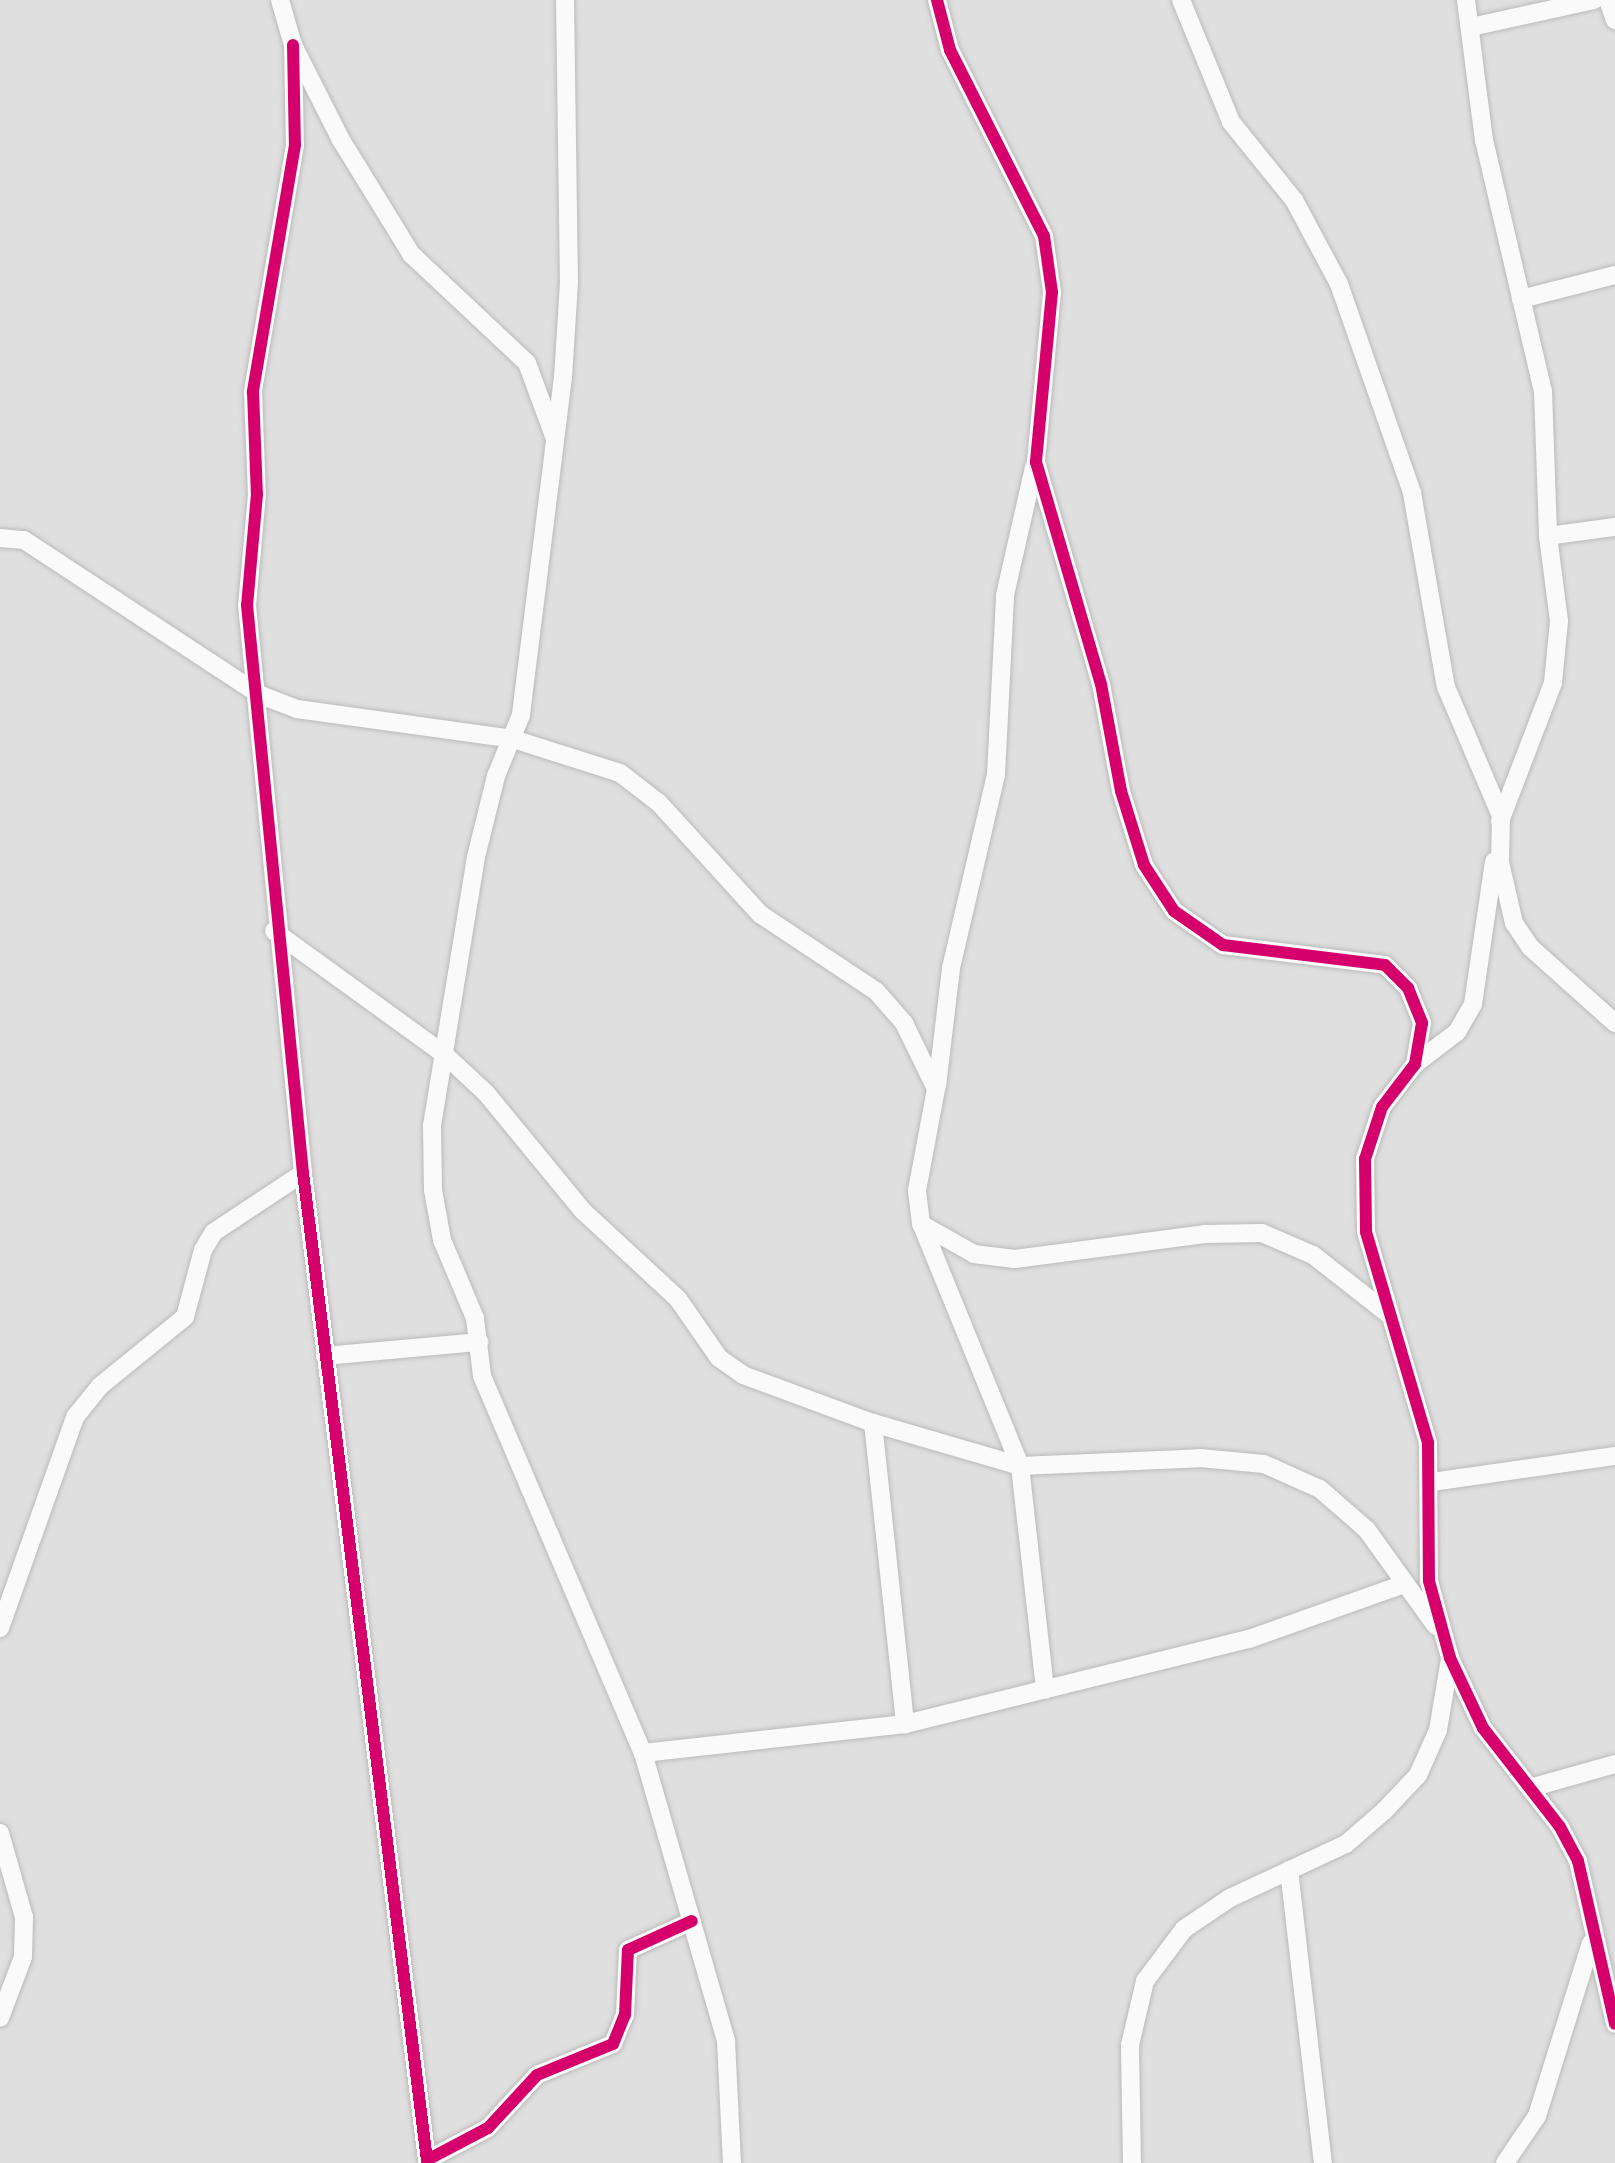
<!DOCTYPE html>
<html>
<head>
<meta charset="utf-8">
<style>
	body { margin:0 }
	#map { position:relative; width:1615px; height:2163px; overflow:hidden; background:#dedfde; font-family:"Exo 2",sans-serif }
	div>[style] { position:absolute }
	.roads { filter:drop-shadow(0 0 2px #bbbbba) drop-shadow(0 0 2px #bbbbba) }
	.street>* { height:18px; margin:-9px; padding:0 9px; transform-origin:9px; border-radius:9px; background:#fafafa }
	.cycleway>* { height:12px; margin:-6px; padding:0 6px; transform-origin:6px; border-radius:6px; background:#d6006c }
	span { translate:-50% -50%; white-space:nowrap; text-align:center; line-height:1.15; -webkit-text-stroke:9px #dee0dd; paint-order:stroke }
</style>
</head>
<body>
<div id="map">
	<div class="roads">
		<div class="street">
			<div style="left:280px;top:0;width:47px;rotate:73.9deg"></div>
			<div style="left:293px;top:45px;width:106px;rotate:63.2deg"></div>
			<div style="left:341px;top:140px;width:134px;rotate:58.4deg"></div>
			<div style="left:411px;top:254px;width:159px;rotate:43.2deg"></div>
			<div style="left:527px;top:363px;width:78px;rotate:69.7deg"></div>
			<div style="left:565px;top:0;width:282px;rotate:89.2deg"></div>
			<div style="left:569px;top:282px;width:95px;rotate:93.6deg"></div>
			<div style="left:563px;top:377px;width:341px;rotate:97.1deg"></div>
			<div style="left:521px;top:715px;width:66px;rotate:112.3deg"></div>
			<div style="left:496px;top:776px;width:83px;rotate:103.9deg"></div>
			<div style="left:476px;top:857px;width:273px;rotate:99.3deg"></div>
			<div style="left:432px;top:1126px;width:64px;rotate:89.1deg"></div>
			<div style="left:433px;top:1190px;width:51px;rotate:79.8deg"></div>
			<div style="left:442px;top:1240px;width:85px;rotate:67.1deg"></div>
			<div style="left:475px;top:1318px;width:58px;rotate:83.1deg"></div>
			<div style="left:482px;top:1376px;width:410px;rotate:66.9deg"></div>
			<div style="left:643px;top:1753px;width:300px;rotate:73.9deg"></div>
			<div style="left:726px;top:2041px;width:122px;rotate:87.2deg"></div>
			<div style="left:937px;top:0;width:52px;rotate:75.4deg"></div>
			<div style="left:950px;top:50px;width:208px;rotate:63.2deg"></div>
			<div style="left:1044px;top:236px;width:57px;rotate:81.9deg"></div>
			<div style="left:1052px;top:292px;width:171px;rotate:95.4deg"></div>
			<div style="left:1036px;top:462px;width:231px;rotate:73.7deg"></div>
			<div style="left:1101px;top:684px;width:109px;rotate:79.4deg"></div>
			<div style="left:1121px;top:791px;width:77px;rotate:72.7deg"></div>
			<div style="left:1144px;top:865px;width:55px;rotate:56.9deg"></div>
			<div style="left:1174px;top:911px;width:60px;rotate:34.8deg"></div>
			<div style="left:1223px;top:945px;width:163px;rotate:7deg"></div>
			<div style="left:1385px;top:965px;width:33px;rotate:45deg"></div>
			<div style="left:1408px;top:988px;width:38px;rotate:68deg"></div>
			<div style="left:1422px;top:1023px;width:42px;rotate:99.7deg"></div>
			<div style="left:1415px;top:1064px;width:54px;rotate:127.5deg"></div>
			<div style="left:1382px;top:1107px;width:55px;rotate:108.1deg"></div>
			<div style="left:1365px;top:1159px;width:73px;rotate:89.2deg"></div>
			<div style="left:1366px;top:1232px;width:220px;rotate:73.6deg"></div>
			<div style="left:1428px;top:1443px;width:138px;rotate:89.6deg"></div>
			<div style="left:1429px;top:1581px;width:80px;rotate:74.7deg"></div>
			<div style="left:1450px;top:1658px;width:77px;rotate:64.8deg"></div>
			<div style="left:1483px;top:1728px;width:125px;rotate:52.1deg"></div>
			<div style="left:1560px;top:1827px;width:38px;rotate:62deg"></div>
			<div style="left:1578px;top:1861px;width:167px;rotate:77.2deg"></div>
			<div style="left:1181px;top:0;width:132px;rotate:67.7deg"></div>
			<div style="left:1231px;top:122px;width:100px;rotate:51.1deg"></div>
			<div style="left:1294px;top:200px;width:95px;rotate:61.8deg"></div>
			<div style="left:1339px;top:284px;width:221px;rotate:70.7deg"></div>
			<div style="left:1412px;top:493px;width:197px;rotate:80.1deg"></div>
			<div style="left:1446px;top:687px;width:140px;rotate:66.9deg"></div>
			<div style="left:1501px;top:816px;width:46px;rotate:91.2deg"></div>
			<div style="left:1500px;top:862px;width:63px;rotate:77.1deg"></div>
			<div style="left:1514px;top:923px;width:29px;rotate:56deg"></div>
			<div style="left:1530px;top:947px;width:114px;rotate:41.8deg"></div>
			<div style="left:1466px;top:0;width:141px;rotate:82.7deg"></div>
			<div style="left:1484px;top:140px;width:258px;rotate:76.8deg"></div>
			<div style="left:1543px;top:391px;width:145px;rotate:88deg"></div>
			<div style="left:1548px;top:536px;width:86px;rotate:82.6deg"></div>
			<div style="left:1559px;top:621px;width:62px;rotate:95.5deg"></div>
			<div style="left:1553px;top:683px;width:148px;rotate:111deg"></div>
			<div style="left:1608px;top:0;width:21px;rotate:71deg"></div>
			<div style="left:1471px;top:27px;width:126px;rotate:-12.4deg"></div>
			<div style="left:293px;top:45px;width:100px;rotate:88.9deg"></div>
			<div style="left:295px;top:145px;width:251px;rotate:99.7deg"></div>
			<div style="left:253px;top:392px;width:102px;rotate:87.8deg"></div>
			<div style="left:257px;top:494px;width:111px;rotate:95.1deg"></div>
			<div style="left:247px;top:605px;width:571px;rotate:84.37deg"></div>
			<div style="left:303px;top:1173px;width:995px;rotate:82.84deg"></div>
			<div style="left:427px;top:2160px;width:69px;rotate:-27.7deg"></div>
			<div style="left:488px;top:2128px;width:72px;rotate:-47.2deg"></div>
			<div style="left:537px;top:2075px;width:82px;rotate:-22.2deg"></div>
			<div style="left:613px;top:2044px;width:31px;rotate:-68deg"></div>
			<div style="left:625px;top:2015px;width:65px;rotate:-87.4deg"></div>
			<div style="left:628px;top:1950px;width:70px;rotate:-24.4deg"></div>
			<div style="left:1521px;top:299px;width:97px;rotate:-14.3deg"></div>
			<div style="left:1548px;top:536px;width:68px;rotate:-7.7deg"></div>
			<div style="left:0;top:538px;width:24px;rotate:5deg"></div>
			<div style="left:24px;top:540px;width:280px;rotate:33.3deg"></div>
			<div style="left:258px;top:694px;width:42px;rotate:21deg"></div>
			<div style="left:297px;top:709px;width:218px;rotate:7.9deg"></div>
			<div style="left:513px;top:739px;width:112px;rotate:17.6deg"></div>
			<div style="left:620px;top:773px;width:49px;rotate:37.6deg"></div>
			<div style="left:659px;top:803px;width:150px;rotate:47.7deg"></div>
			<div style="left:760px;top:914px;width:139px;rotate:33.6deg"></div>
			<div style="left:876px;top:991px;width:43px;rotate:48.8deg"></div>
			<div style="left:904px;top:1023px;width:73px;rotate:64.1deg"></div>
			<div style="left:936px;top:1089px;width:104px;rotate:100.6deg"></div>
			<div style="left:917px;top:1191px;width:32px;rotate:83deg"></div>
			<div style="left:921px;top:1223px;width:262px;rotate:67.8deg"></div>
			<div style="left:1020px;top:1466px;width:225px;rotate:83.6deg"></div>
			<div style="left:274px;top:931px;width:210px;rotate:35.9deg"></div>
			<div style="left:444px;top:1054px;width:57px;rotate:42.9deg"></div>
			<div style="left:486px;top:1093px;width:153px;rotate:50.6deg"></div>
			<div style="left:583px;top:1211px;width:129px;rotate:42.8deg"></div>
			<div style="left:678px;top:1299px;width:72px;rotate:55.2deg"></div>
			<div style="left:719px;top:1358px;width:29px;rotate:35deg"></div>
			<div style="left:743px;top:1375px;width:139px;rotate:20.3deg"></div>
			<div style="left:873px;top:1423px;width:153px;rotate:16.3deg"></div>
			<div style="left:1020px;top:1466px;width:180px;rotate:-2.5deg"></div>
			<div style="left:1200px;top:1458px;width:64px;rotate:5.4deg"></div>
			<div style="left:1264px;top:1464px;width:61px;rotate:24.1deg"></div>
			<div style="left:1320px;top:1489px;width:62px;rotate:41.1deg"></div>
			<div style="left:1367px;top:1530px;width:118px;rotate:54.3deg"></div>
			<div style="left:1415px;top:1064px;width:53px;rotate:-37.3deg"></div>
			<div style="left:1457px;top:1032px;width:32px;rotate:-60deg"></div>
			<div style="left:1473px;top:1004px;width:144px;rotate:-81.6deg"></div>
			<div style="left:937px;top:1086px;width:119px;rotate:-83.2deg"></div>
			<div style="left:951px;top:968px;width:198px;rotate:-76.9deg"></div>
			<div style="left:996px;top:775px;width:180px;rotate:-87.1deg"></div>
			<div style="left:1005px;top:595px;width:131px;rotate:-77.2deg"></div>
			<div style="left:921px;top:1224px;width:61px;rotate:29.5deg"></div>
			<div style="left:974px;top:1254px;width:41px;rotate:7deg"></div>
			<div style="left:1015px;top:1259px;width:191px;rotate:-7.5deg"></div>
			<div style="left:1204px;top:1234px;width:58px;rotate:-1deg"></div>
			<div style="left:1262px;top:1233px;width:56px;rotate:23.3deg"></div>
			<div style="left:1313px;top:1255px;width:94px;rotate:38.1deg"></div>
			<div style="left:325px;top:1356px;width:155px;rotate:-5.2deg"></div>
			<div style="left:873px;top:1423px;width:303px;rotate:83.9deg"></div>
			<div style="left:1432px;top:1482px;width:185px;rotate:-8.1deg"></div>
			<div style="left:0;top:1628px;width:224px;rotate:-70.4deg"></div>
			<div style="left:75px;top:1417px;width:40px;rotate:-51deg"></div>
			<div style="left:100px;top:1386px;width:109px;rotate:-39.1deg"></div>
			<div style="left:185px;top:1317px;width:69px;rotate:-75deg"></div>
			<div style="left:203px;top:1250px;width:21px;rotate:-59deg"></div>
			<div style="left:214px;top:1232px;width:107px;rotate:-33.5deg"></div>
			<div style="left:643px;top:1753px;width:264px;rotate:-6.3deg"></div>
			<div style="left:905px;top:1724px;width:354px;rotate:-13.9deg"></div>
			<div style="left:1249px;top:1639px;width:164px;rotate:-19.5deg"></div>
			<div style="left:1530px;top:1788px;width:88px;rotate:-15.8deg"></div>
			<div style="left:0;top:1833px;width:87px;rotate:74.1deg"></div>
			<div style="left:24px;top:1917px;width:40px;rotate:91.4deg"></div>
			<div style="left:23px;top:1957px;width:65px;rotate:110.7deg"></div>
			<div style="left:1289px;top:1870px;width:295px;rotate:83.4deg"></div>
			<div style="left:1132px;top:2163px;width:118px;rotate:-91deg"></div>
			<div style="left:1130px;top:2045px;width:66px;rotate:-76.8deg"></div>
			<div style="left:1145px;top:1981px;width:65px;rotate:-53.1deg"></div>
			<div style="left:1184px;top:1929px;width:55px;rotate:-34deg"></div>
			<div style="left:1230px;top:1898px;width:128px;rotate:-25deg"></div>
			<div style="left:1346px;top:1844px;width:50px;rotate:-41deg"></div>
			<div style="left:1384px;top:1811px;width:50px;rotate:-46.6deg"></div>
			<div style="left:1418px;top:1775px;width:49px;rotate:-66deg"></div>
			<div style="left:1438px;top:1730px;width:72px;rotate:-80.4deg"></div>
			<div style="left:1505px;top:2163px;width:57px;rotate:-55.8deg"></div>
			<div style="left:1537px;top:2116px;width:181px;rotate:-72.7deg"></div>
		</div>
	</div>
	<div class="cycleway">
		<div style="left:937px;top:0;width:52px;rotate:75.4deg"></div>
		<div style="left:950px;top:50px;width:208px;rotate:63.2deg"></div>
		<div style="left:1044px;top:236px;width:57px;rotate:81.9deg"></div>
		<div style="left:1052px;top:292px;width:171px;rotate:95.4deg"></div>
		<div style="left:1036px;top:462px;width:231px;rotate:73.7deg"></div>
		<div style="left:1101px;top:684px;width:109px;rotate:79.4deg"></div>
		<div style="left:1121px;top:791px;width:77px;rotate:72.7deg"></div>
		<div style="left:1144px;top:865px;width:55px;rotate:56.9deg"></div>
		<div style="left:1174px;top:911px;width:60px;rotate:34.8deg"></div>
		<div style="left:1223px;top:945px;width:163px;rotate:7deg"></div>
		<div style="left:1385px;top:965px;width:33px;rotate:45deg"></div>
		<div style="left:1408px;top:988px;width:38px;rotate:68deg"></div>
		<div style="left:1422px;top:1023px;width:42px;rotate:99.7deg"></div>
		<div style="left:1415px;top:1064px;width:54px;rotate:127.5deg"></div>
		<div style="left:1382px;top:1107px;width:55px;rotate:108.1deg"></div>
		<div style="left:1365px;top:1159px;width:73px;rotate:89.2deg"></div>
		<div style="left:1366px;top:1232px;width:220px;rotate:73.6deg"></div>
		<div style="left:1428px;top:1443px;width:138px;rotate:89.6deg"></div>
		<div style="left:1429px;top:1581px;width:80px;rotate:74.7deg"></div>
		<div style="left:1450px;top:1658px;width:77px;rotate:64.8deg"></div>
		<div style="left:1483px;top:1728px;width:125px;rotate:52.1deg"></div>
		<div style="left:1560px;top:1827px;width:38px;rotate:62deg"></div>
		<div style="left:1578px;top:1861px;width:167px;rotate:77.2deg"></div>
		<div style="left:293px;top:45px;width:100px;rotate:88.9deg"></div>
		<div style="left:295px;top:145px;width:251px;rotate:99.7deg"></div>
		<div style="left:253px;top:392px;width:102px;rotate:87.8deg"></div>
		<div style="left:257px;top:494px;width:111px;rotate:95.1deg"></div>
		<div style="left:247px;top:605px;width:571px;rotate:84.37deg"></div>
		<div style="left:303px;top:1173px;width:995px;rotate:82.84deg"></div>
		<div style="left:427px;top:2160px;width:69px;rotate:-27.7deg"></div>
		<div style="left:488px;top:2128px;width:72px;rotate:-47.2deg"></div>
		<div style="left:537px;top:2075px;width:82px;rotate:-22.2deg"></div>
		<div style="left:613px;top:2044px;width:31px;rotate:-68deg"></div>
		<div style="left:625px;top:2015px;width:65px;rotate:-87.4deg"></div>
		<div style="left:628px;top:1950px;width:70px;rotate:-24.4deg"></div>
	</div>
</div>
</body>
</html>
